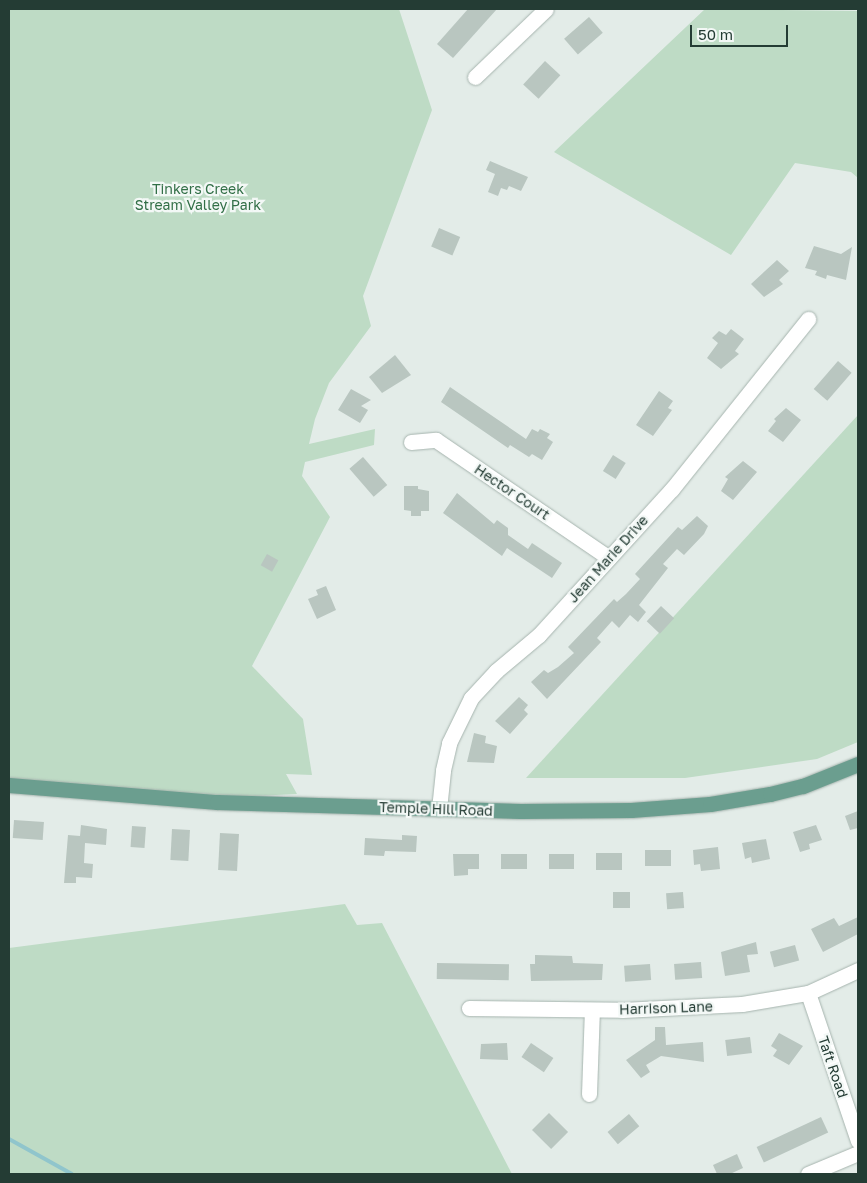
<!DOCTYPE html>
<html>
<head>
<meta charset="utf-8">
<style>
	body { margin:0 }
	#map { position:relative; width:867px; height:1183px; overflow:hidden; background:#e3ece8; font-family:"Golos Text",sans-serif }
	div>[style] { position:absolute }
	.green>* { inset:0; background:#bedbc5 }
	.stream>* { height:4px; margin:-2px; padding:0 2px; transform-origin:2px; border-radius:2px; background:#90c5cc }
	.building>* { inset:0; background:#b9c6c0; transform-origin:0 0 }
	.roads { filter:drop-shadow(0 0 1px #a6b4ae) drop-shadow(0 0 1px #a6b4ae) }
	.minor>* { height:15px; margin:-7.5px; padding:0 7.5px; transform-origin:7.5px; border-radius:7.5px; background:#fff }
	.major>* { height:15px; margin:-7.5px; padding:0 7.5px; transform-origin:7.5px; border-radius:7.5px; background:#6b9e8f }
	span { translate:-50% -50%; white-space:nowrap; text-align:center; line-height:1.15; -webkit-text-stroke:4.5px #f3f8f6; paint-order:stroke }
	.park-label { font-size:14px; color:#326f47 }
	.street-label { font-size:14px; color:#243c34 }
	.frame { position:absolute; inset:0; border:10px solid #243c34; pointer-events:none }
	.scale { position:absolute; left:690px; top:25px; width:98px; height:22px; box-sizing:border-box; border:2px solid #243c34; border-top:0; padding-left:6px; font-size:15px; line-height:18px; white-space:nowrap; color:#243c34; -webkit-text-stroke:4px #f3f8f6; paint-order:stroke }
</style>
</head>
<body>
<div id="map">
	<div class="green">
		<div style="clip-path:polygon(9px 9px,399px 9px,432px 110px,363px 296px,371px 326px,329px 383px,315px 419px,309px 444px,375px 429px,374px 445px,305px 462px,302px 476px,330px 517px,252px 666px,303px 719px,312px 775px,286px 774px,297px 794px,233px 797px,9px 781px)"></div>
		<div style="clip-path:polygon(705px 9px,858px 11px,858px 178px,851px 172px,795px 163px,731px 255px,554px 152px)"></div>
		<div style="clip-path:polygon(858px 415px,858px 742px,817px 759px,685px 778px,526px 778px)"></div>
		<div style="clip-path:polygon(345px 904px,357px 925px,382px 923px,512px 1174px,9px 1174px,9px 948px)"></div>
	</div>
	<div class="stream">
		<div style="left:9px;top:1139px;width:72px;rotate:29.1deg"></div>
	</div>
	<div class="building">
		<div style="clip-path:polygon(468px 9px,497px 9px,453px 58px,437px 44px)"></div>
		<div style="left:589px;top:17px;width:21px;height:33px;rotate:49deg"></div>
		<div style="left:545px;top:61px;width:21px;height:32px;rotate:43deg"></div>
		<div style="clip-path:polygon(490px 161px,528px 177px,521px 191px,509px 186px,507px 190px,501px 188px,498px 196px,488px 192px,495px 174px,486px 170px)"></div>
		<div style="left:439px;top:228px;width:23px;height:20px;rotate:23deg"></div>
		<div style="clip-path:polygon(814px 246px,841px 254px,852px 247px,846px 280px,827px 275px,826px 279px,815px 275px,817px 271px,805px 268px)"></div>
		<div style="clip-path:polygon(777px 260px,789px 271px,779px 280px,783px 284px,764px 297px,751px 284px)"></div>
		<div style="clip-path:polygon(731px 329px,744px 339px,735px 351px,739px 354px,721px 369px,707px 358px,718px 343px,712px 338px,719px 331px,726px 335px)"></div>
		<div style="clip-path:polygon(395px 355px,411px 375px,382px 393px,369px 377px)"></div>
		<div style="left:838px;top:361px;width:18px;height:37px;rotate:41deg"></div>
		<div style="clip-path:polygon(450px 387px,526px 439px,532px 429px,538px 432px,540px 429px,550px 434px,547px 438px,553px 442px,542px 460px,532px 454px,529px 457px,510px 445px,508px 448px,441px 402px)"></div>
		<div style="clip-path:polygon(351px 389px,371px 400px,361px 406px,368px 410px,360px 423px,338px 410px)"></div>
		<div style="clip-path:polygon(659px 391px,673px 401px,668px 408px,672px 410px,653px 436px,636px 425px)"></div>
		<div style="clip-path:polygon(786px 408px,801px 420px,783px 442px,768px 431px,776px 421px,774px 419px)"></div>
		<div style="left:613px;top:455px;width:15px;height:19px;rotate:32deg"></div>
		<div style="left:363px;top:457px;width:37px;height:18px;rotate:49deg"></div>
		<div style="clip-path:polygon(743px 461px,757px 472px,733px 500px,721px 491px,728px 479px,725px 477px)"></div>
		<div style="clip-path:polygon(404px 486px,418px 486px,418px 489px,429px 491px,429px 511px,421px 511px,421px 516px,411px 516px,411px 511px,404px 510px)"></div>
		<div style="clip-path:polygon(457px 493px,494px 524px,497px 520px,508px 528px,508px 535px,528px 549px,532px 543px,562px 563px,552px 578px,507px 548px,502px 556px,443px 513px)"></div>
		<div style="clip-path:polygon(697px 516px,708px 526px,704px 534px,684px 555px,677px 549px,663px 564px,668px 568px,639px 605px,646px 612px,638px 622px,630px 615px,619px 628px,612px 621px,597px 638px,601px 642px,547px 699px,531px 682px,544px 670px,548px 673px,558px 667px,574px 653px,568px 647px,614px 599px,617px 602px,626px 594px,640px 579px,635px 574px,678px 527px,682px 530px)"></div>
		<div style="left:267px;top:554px;width:13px;height:13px;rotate:29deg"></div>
		<div style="clip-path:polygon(326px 586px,336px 610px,317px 619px,308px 599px,318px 595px,316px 590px)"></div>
		<div style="left:661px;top:606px;width:18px;height:21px;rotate:43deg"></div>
		<div style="clip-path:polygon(519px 697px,528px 705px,524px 710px,528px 714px,510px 734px,495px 721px)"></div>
		<div style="clip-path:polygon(474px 733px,486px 736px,485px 743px,497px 746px,494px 763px,467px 762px)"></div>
		<div style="clip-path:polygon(858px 811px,858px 828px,850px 830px,845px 816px)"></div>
		<div style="left:14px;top:820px;width:30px;height:18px;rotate:4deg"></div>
		<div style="clip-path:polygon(81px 825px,107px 829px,106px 845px,85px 843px,84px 863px,93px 864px,92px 878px,76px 877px,76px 883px,64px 883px,68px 835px,80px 836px)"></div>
		<div style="clip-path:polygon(816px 825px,822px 840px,809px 844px,810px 849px,800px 852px,793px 832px)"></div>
		<div style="left:132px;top:826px;width:14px;height:21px;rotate:4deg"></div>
		<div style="left:172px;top:829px;width:18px;height:31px;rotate:3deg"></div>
		<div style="left:220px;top:833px;width:19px;height:37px;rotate:3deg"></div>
		<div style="clip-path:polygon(402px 835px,417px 836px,416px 852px,385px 851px,384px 856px,364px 855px,365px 838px,402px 840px)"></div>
		<div style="clip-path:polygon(766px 839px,770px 859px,752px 863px,751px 857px,745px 859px,742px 843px)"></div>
		<div style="clip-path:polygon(718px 847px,720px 869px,701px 871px,700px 864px,694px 865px,693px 850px)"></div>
		<div style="left:671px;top:850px;width:16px;height:26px;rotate:90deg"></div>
		<div style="left:622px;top:853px;width:17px;height:26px;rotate:90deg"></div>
		<div style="clip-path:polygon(453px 854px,479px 854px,479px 869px,468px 869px,468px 875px,454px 876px)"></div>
		<div style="left:501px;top:854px;width:26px;height:15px"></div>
		<div style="left:549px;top:854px;width:25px;height:15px"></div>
		<div style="left:613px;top:892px;width:17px;height:16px"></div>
		<div style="left:683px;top:892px;width:16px;height:17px;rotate:86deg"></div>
		<div style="clip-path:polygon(858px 917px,858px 934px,823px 952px,811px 929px,834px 918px,839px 926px)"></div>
		<div style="clip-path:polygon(756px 942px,758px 954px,747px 955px,750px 972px,725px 976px,721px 952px)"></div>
		<div style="left:795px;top:945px;width:16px;height:26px;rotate:75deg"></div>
		<div style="clip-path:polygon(535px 955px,572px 956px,573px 963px,603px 964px,602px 980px,531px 981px,530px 964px,535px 964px)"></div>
		<div style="left:701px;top:962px;width:16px;height:27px;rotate:86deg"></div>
		<div style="left:437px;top:963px;width:72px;height:16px;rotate:1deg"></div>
		<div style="left:650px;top:964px;width:16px;height:26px;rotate:86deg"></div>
		<div style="clip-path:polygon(655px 1027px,665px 1027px,666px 1045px,703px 1042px,704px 1062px,661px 1056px,646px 1065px,650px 1072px,641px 1078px,626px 1060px,655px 1040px)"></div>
		<div style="clip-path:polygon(779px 1033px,803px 1046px,789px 1065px,773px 1056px,777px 1050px,771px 1046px)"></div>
		<div style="left:750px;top:1037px;width:16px;height:25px;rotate:83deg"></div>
		<div style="clip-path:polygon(507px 1043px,508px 1060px,480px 1059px,481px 1044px)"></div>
		<div style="left:531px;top:1043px;width:27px;height:17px;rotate:34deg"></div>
		<div style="left:549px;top:1113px;width:27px;height:24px;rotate:45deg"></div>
		<div style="left:629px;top:1114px;width:16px;height:28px;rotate:50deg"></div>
		<div style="left:821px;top:1117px;width:17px;height:71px;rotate:65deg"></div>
		<div style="clip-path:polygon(737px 1154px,743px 1168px,730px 1174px,717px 1174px,713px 1165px)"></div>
	</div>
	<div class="roads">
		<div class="minor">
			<div style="left:475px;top:77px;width:98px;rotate:-43.8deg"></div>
			<div style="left:411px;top:442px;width:25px;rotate:-5deg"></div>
			<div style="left:436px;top:440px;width:209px;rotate:34.3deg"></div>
			<div style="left:439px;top:809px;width:39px;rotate:-84deg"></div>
			<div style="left:443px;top:770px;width:28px;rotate:-77deg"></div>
			<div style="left:449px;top:743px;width:50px;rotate:-63.9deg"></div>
			<div style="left:471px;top:698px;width:37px;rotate:-47deg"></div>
			<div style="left:496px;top:671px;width:56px;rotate:-39.9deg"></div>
			<div style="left:539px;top:635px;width:197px;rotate:-47.7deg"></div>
			<div style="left:672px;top:489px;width:218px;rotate:-51.3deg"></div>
			<div style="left:808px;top:993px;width:156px;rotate:71.3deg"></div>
			<div style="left:469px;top:1008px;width:153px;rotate:0.7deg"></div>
			<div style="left:622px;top:1010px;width:120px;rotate:-2.9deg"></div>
			<div style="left:742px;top:1004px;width:67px;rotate:-9.5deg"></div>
			<div style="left:808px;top:993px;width:55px;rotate:-24.7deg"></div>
			<div style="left:589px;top:1094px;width:84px;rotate:-88deg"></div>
			<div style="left:808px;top:1174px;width:54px;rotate:-22.8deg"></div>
		</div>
		<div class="major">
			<div style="left:9px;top:785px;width:209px;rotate:4.7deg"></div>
			<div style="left:217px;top:802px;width:304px;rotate:1.7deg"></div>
			<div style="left:521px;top:811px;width:110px;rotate:-0.5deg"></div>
			<div style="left:631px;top:810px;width:79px;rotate:-4.3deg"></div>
			<div style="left:710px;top:804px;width:61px;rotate:-9.5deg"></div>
			<div style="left:770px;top:794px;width:34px;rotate:-14deg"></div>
			<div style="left:803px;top:786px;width:59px;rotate:-21.8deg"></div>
		</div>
	</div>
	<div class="park-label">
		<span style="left:198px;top:197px">Tinkers Creek<br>Stream Valley Park</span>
	</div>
	<div class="street-label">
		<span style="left:512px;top:492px;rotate:34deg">Hector Court</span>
		<span style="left:608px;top:559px;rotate:-48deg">Jean Marie Drive</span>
		<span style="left:436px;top:809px;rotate:2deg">Temple Hill Road</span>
		<span style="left:666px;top:1008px;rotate:-2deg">Harrison Lane</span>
		<span style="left:833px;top:1067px;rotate:71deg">Taft Road</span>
	</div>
	<div class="frame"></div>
	<div class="scale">50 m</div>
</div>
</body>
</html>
